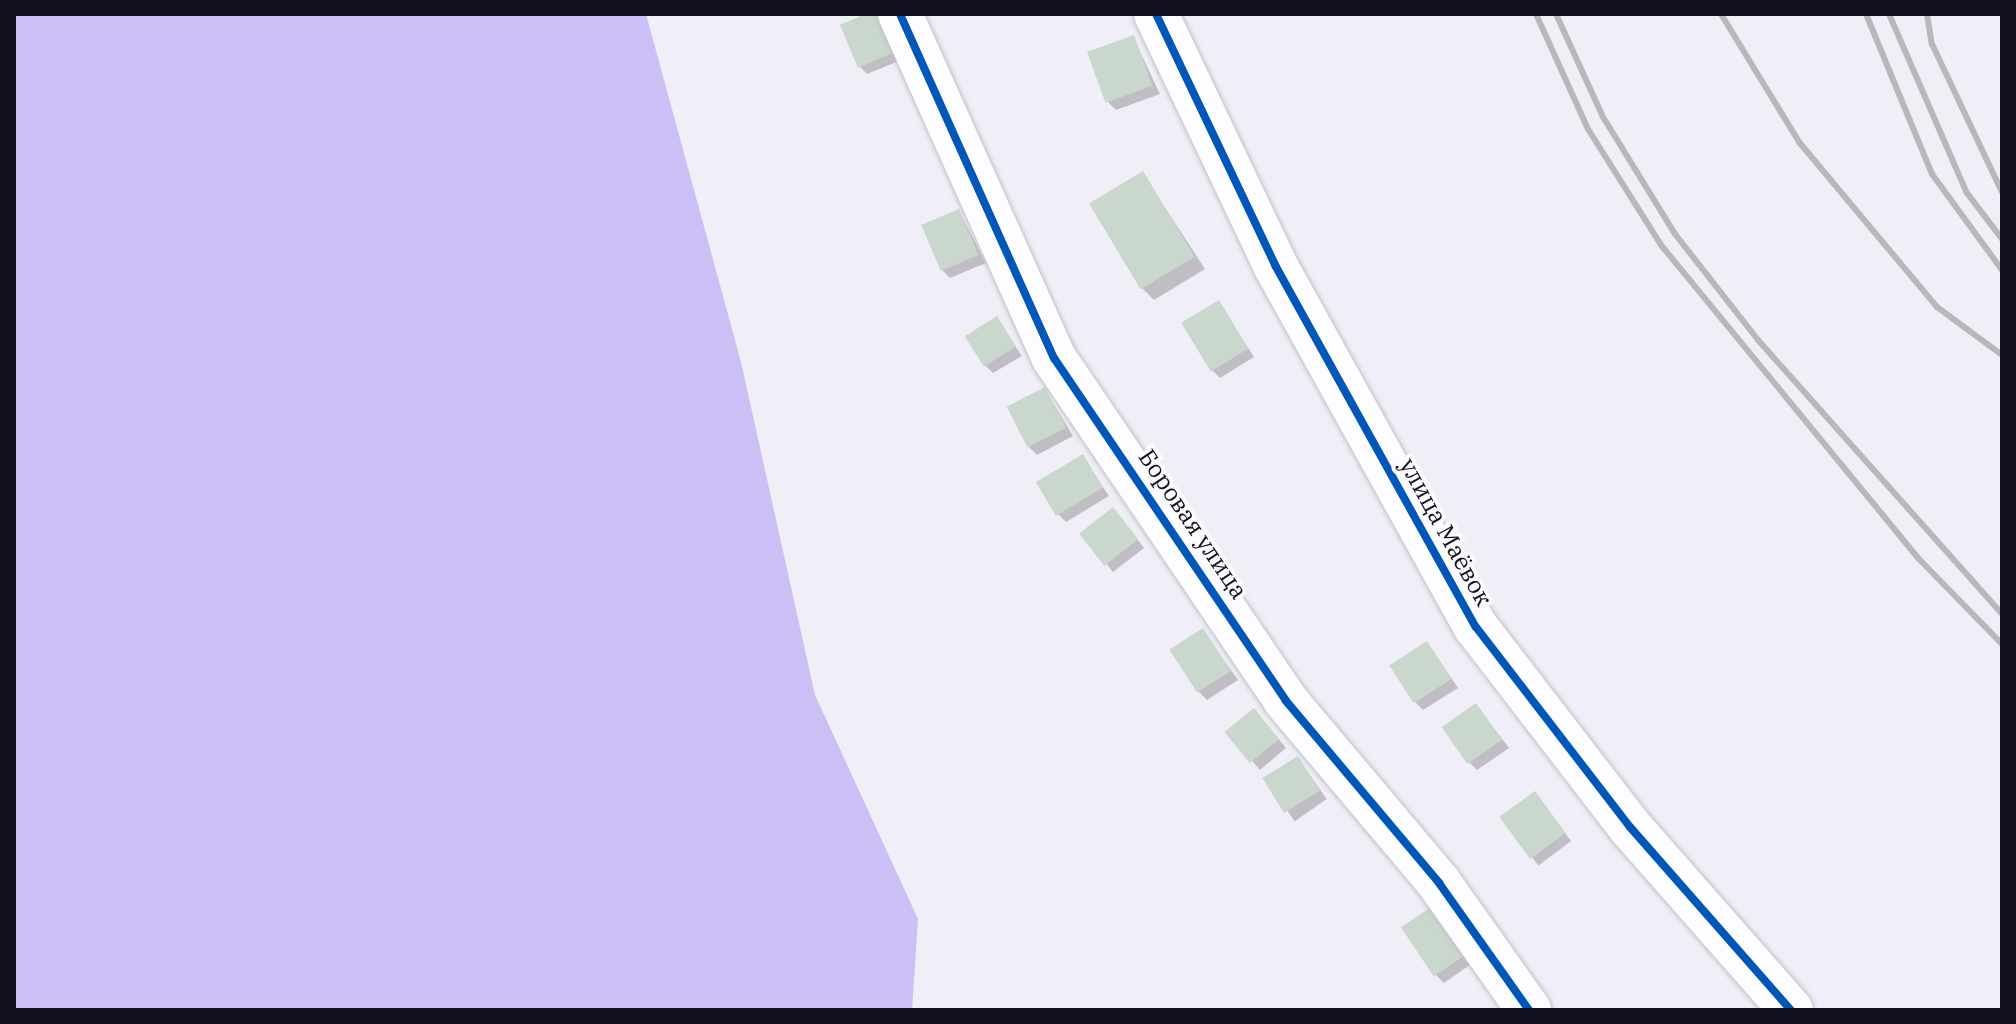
<!DOCTYPE html>
<html>
<head>
<meta charset="utf-8">
<style>
	body { margin:0 }
	#map { position:relative; width:2016px; height:1024px; overflow:hidden; background:#f0eef6; font-family:"IBM Plex Serif",serif }
	div>[style] { position:absolute }
	.forest>* { inset:0; background:#cbbff5 }
	.shadow>* { inset:0; background:#0003; transform-origin:0 0 }
	.building>* { inset:0; background:#cad7cd; transform-origin:0 0 }
	.roads { filter:drop-shadow(0 0 2px #c2c0ca) drop-shadow(0 0 2px #c2c0ca) }
	.minor>* { height:44px; margin:-22px; padding:0 22px; transform-origin:22px; border-radius:22px; background:#fdfcfe }
	.rail>* { height:6px; margin:-3px; padding:0 3px; transform-origin:3px; border-radius:3px; background:#b8b8ba }
	.cycleway>* { height:8px; margin:-4px; padding:0 4px; transform-origin:4px; border-radius:4px; background:#0057b8 }
	span { translate:-50% -50%; white-space:nowrap; text-align:center; line-height:1.15; -webkit-text-stroke:8px #fbfbfb; paint-order:stroke }
	.street-label { font-size:24px; color:#14111e }
	.frame { position:absolute; inset:0; border:16px solid #14111e; pointer-events:none }
</style>
</head>
<body>
<div id="map">
	<div class="forest">
		<div style="clip-path:polygon(14px 14px,646px 14px,741px 362px,815px 695px,918px 919px,912px 1010px,14px 1010px)"></div>
	</div>
	<div class="shadow">
		<div style="clip-path:polygon(870px 14px,904px 59px,867px 74px,859px 66px)"></div>
		<div style="clip-path:polygon(1133px 37px,1160px 94px,1116px 110px,1108px 102px)"></div>
		<div style="clip-path:polygon(1143px 174px,1205px 269px,1154px 300px,1142px 288px)"></div>
		<div style="clip-path:polygon(959px 211px,986px 263px,950px 278px,942px 270px)"></div>
		<div style="clip-path:polygon(1218px 302px,1254px 357px,1220px 378px,1212px 370px)"></div>
		<div style="clip-path:polygon(997px 319px,1022px 356px,993px 373px,985px 365px)"></div>
		<div style="clip-path:polygon(1045px 390px,1073px 436px,1037px 455px,1029px 447px)"></div>
		<div style="clip-path:polygon(1082px 456px,1109px 496px,1066px 522px,1058px 514px)"></div>
		<div style="clip-path:polygon(1121px 518px,1144px 548px,1113px 572px,1082px 534px)"></div>
		<div style="clip-path:polygon(1203px 631px,1238px 680px,1207px 700px,1199px 692px)"></div>
		<div style="clip-path:polygon(1427px 643px,1458px 688px,1423px 710px,1415px 702px)"></div>
		<div style="clip-path:polygon(1476px 705px,1509px 748px,1477px 770px,1469px 762px)"></div>
		<div style="clip-path:polygon(1262px 719px,1286px 748px,1260px 770px,1228px 732px)"></div>
		<div style="left:1298px;top:758px;width:50px;height:39px;rotate:55deg"></div>
		<div style="left:1535px;top:793px;width:60px;height:41px;rotate:53deg"></div>
		<div style="clip-path:polygon(1441px 916px,1474px 962px,1444px 983px,1436px 975px)"></div>
	</div>
	<div class="building">
		<div style="clip-path:polygon(865px 14px,882px 14px,897px 51px,858px 68px,840px 25px)"></div>
		<div style="left:1134px;top:35px;width:54px;height:50px;rotate:70deg"></div>
		<div style="left:1143px;top:171px;width:100px;height:63px;rotate:59deg"></div>
		<div style="left:959px;top:209px;width:50px;height:41px;rotate:67deg"></div>
		<div style="left:1219px;top:300px;width:57px;height:44px;rotate:59deg"></div>
		<div style="left:997px;top:316px;width:36px;height:38px;rotate:58deg"></div>
		<div style="left:1045px;top:387px;width:46px;height:43px;rotate:63deg"></div>
		<div style="left:1083px;top:454px;width:39px;height:55px;rotate:59deg"></div>
		<div style="left:1113px;top:507px;width:41px;height:43px;rotate:52deg"></div>
		<div style="left:1203px;top:628px;width:51px;height:40px;rotate:57deg"></div>
		<div style="left:1427px;top:641px;width:45px;height:45px;rotate:57deg"></div>
		<div style="left:1476px;top:703px;width:45px;height:42px;rotate:55deg"></div>
		<div style="left:1254px;top:708px;width:40px;height:38px;rotate:51deg"></div>
		<div style="left:1298px;top:756px;width:41px;height:42px;rotate:58deg"></div>
		<div style="left:1535px;top:791px;width:52px;height:44px;rotate:54deg"></div>
		<div style="left:1434px;top:905px;width:59px;height:40px;rotate:56deg"></div>
	</div>
	<div class="roads">
		<div class="minor">
			<div style="left:900px;top:14px;width:377px;rotate:65.9deg"></div>
			<div style="left:1054px;top:358px;width:414px;rotate:55.9deg"></div>
			<div style="left:1286px;top:701px;width:238px;rotate:49.9deg"></div>
			<div style="left:1439px;top:883px;width:156px;rotate:54.7deg"></div>
			<div style="left:1156px;top:14px;width:278px;rotate:64.6deg"></div>
			<div style="left:1275px;top:265px;width:414px;rotate:61deg"></div>
			<div style="left:1476px;top:627px;width:252px;rotate:52.4deg"></div>
			<div style="left:1630px;top:827px;width:244px;rotate:48.7deg"></div>
		</div>
	</div>
	<div class="rail">
		<div style="left:1536px;top:14px;width:126px;rotate:65.7deg"></div>
		<div style="left:1588px;top:129px;width:137px;rotate:57.8deg"></div>
		<div style="left:1661px;top:245px;width:406px;rotate:50.6deg"></div>
		<div style="left:1919px;top:559px;width:119px;rotate:45.7deg"></div>
		<div style="left:1556px;top:14px;width:113px;rotate:65.5deg"></div>
		<div style="left:1603px;top:117px;width:137px;rotate:58.4deg"></div>
		<div style="left:1675px;top:234px;width:135px;rotate:51.9deg"></div>
		<div style="left:1758px;top:340px;width:367px;rotate:48.3deg"></div>
		<div style="left:1721px;top:14px;width:150px;rotate:58.6deg"></div>
		<div style="left:1799px;top:142px;width:215px;rotate:50.1deg"></div>
		<div style="left:1937px;top:307px;width:81px;rotate:36.4deg"></div>
		<div style="left:1866px;top:14px;width:173px;rotate:67.6deg"></div>
		<div style="left:1932px;top:174px;width:119px;rotate:53.9deg"></div>
		<div style="left:1889px;top:14px;width:195px;rotate:66.5deg"></div>
		<div style="left:1967px;top:193px;width:58px;rotate:52.7deg"></div>
		<div style="left:1927px;top:14px;width:30px;rotate:81deg"></div>
		<div style="left:1932px;top:44px;width:164px;rotate:64.7deg"></div>
	</div>
	<div class="cycleway">
		<div style="left:900px;top:14px;width:377px;rotate:65.9deg"></div>
		<div style="left:1054px;top:358px;width:414px;rotate:55.9deg"></div>
		<div style="left:1286px;top:701px;width:238px;rotate:49.9deg"></div>
		<div style="left:1439px;top:883px;width:156px;rotate:54.7deg"></div>
		<div style="left:1156px;top:14px;width:278px;rotate:64.6deg"></div>
		<div style="left:1275px;top:265px;width:414px;rotate:61deg"></div>
		<div style="left:1476px;top:627px;width:252px;rotate:52.4deg"></div>
		<div style="left:1630px;top:827px;width:244px;rotate:48.7deg"></div>
	</div>
	<div class="street-label">
		<span style="left:1193px;top:524px;rotate:56deg">Боровая улица</span>
		<span style="left:1446px;top:532px;rotate:61deg">улица Маёвок</span>
	</div>
	<div class="frame"></div>
</div>
</body>
</html>
